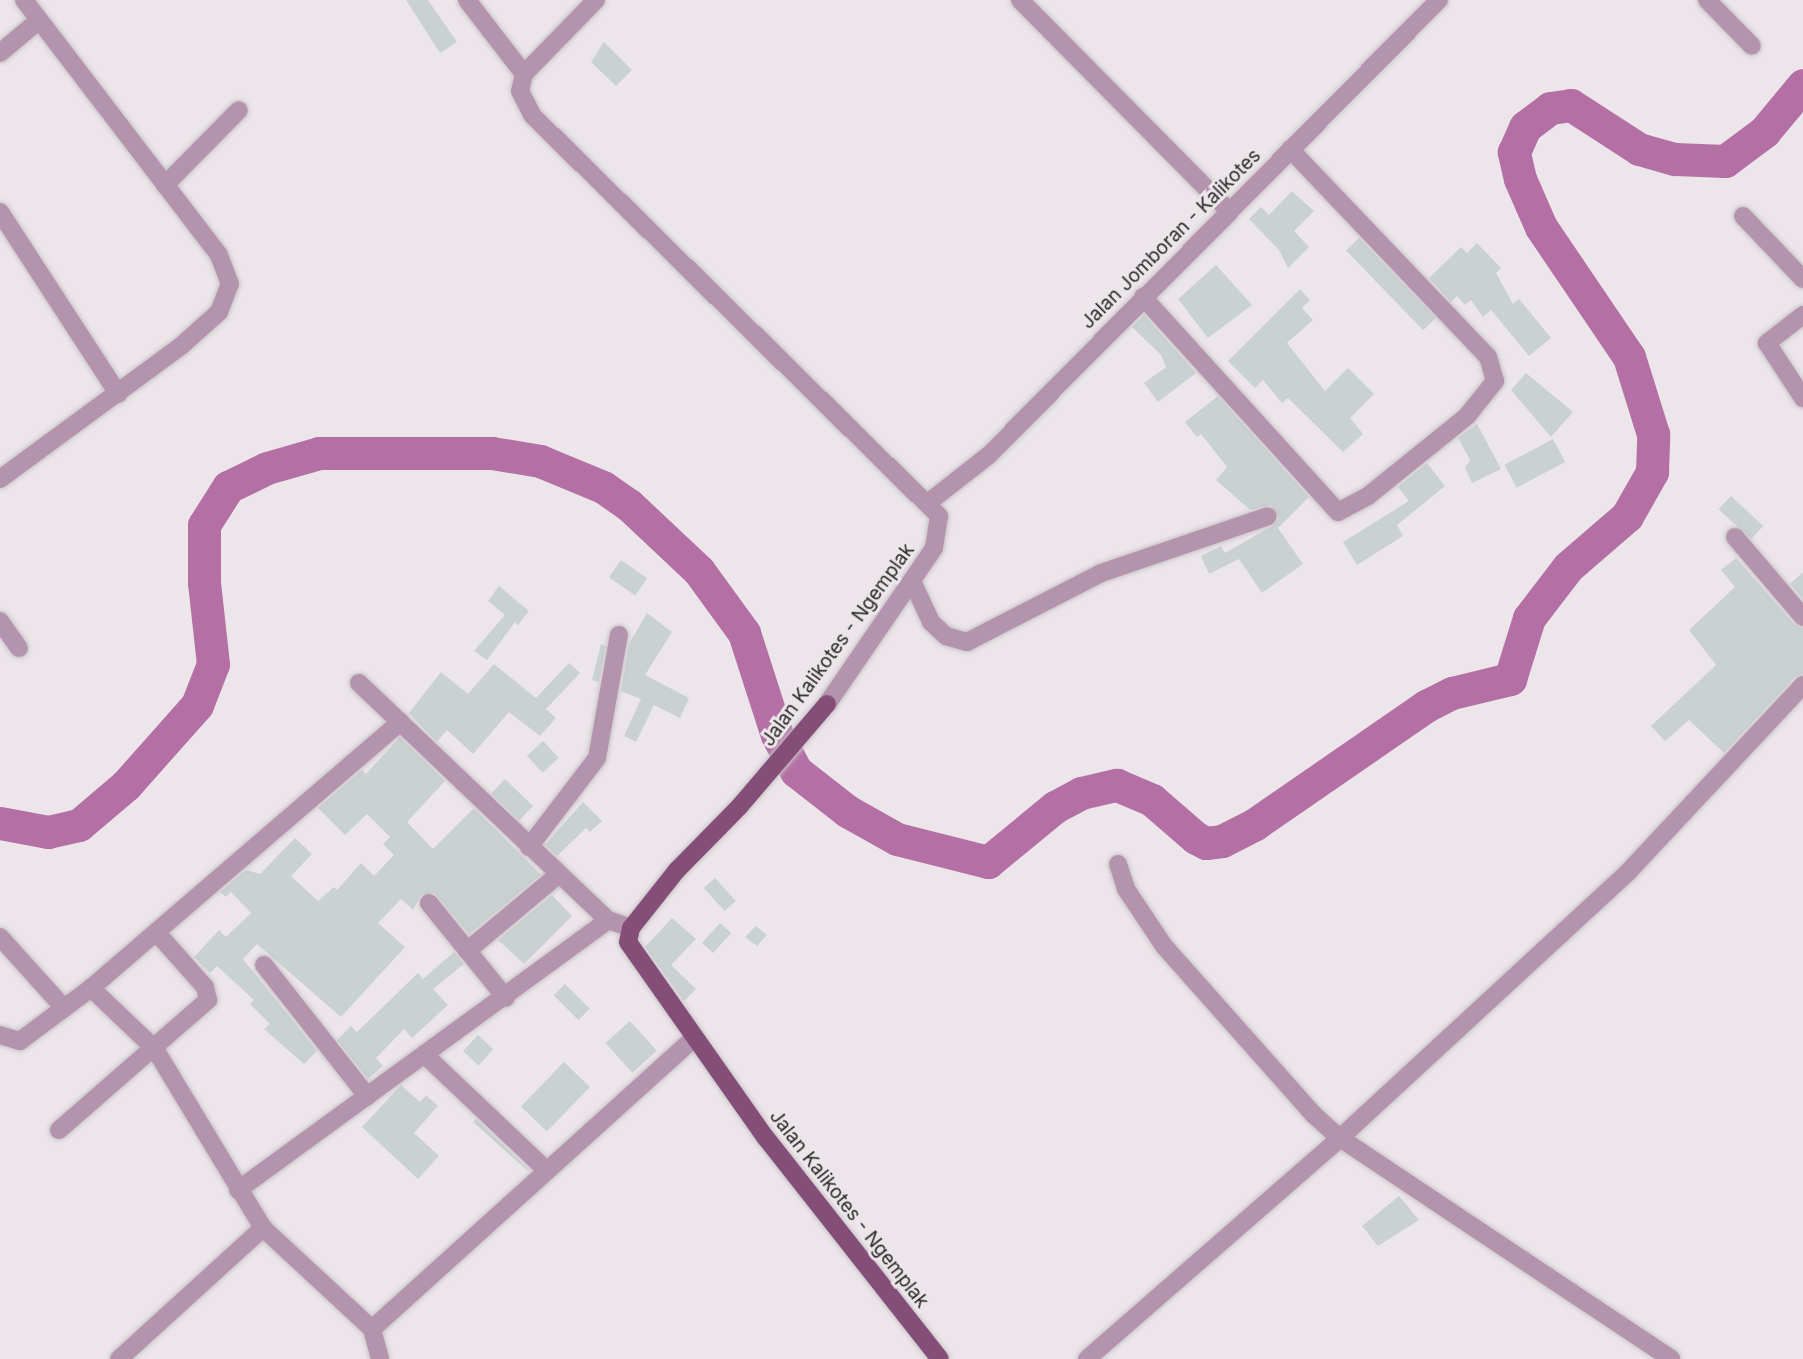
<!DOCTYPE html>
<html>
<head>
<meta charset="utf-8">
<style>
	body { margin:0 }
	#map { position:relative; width:1803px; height:1359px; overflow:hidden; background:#ece6ea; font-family:Inter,sans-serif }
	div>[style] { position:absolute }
	.river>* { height:33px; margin:-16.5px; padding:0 16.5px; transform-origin:16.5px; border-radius:16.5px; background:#b470a5 }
	.building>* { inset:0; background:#c9d1d1; transform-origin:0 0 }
	.roads { filter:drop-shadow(0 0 2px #c9c4c8) drop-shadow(0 0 2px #c9c4c8) }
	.minor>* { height:18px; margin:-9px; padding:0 9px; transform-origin:9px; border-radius:9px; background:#b494ac }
	.major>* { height:18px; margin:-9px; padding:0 9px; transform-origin:9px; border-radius:9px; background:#854e79 }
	span { translate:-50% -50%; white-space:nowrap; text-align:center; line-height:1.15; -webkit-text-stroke:6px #ece6ea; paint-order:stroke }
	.street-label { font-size:19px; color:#2c292b }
</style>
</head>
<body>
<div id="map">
	<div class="river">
		<div style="left:0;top:823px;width:49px;rotate:10.6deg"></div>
		<div style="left:48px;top:832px;width:32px;rotate:-13deg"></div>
		<div style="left:79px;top:825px;width:62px;rotate:-40.4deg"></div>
		<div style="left:126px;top:785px;width:107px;rotate:-48.4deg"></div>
		<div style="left:197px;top:705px;width:44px;rotate:-68.7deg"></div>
		<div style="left:213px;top:664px;width:81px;rotate:-96.3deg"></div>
		<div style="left:204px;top:583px;width:58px;rotate:-90deg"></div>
		<div style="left:204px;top:525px;width:45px;rotate:-57.7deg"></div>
		<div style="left:228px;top:487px;width:43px;rotate:-26deg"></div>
		<div style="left:267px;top:468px;width:54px;rotate:-16.1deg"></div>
		<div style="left:319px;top:453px;width:173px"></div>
		<div style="left:492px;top:453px;width:49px;rotate:9.5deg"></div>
		<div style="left:540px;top:461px;width:68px;rotate:22.4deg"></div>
		<div style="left:603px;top:487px;width:32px;rotate:35deg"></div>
		<div style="left:629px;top:505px;width:96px;rotate:43.3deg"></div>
		<div style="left:699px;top:571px;width:77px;rotate:54deg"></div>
		<div style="left:744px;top:633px;width:107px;rotate:72.1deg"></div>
		<div style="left:777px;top:735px;width:41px;rotate:62.2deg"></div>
		<div style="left:796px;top:771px;width:65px;rotate:38.1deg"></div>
		<div style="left:847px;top:811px;width:57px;rotate:29.2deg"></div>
		<div style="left:897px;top:839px;width:94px;rotate:14.2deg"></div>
		<div style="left:988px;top:862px;width:87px;rotate:-39.4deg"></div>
		<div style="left:1055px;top:807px;width:30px;rotate:-28deg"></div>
		<div style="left:1081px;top:793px;width:37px;rotate:-13deg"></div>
		<div style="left:1117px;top:785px;width:38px;rotate:23deg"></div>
		<div style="left:1152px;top:800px;width:58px;rotate:40.8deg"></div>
		<div style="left:1196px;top:838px;width:11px;rotate:27deg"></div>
		<div style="left:1206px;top:843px;width:16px;rotate:-7deg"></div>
		<div style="left:1222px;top:841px;width:37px;rotate:-27deg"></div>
		<div style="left:1255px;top:824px;width:208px;rotate:-34.6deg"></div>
		<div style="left:1426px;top:706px;width:29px;rotate:-27deg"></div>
		<div style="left:1452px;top:693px;width:60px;rotate:-13.6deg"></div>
		<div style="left:1510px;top:679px;width:64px;rotate:-72.7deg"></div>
		<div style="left:1529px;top:618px;width:64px;rotate:-52.6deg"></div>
		<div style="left:1568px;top:567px;width:78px;rotate:-40.8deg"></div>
		<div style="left:1627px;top:516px;width:51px;rotate:-60.4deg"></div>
		<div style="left:1652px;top:472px;width:38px;rotate:-88deg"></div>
		<div style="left:1653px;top:434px;width:81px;rotate:-107.3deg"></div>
		<div style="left:1629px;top:357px;width:157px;rotate:-124.1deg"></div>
		<div style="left:1541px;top:227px;width:52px;rotate:-113.6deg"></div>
		<div style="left:1520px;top:179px;width:28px;rotate:-103deg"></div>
		<div style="left:1514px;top:152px;width:27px;rotate:-66deg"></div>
		<div style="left:1525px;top:127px;width:31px;rotate:-37deg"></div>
		<div style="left:1550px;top:108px;width:21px;rotate:-8deg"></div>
		<div style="left:1571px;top:105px;width:81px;rotate:32.9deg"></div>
		<div style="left:1639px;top:149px;width:37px;rotate:16deg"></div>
		<div style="left:1675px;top:159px;width:50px;rotate:2.3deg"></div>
		<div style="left:1725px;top:161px;width:49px;rotate:-36.6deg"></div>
		<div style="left:1764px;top:132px;width:61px;rotate:-50.3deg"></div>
	</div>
	<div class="building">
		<div style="clip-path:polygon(406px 0,428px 0,457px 42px,440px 53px)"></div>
		<div style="clip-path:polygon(604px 42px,632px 70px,616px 86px,591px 62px)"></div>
		<div style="clip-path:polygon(1292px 191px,1314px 211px,1294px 231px,1309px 247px,1288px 268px,1279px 250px,1249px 219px,1261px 207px,1269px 215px)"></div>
		<div style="left:1359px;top:238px;width:111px;height:18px;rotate:46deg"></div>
		<div style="clip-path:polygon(1477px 243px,1501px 268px,1496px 273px,1513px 304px,1519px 299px,1551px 338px,1529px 356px,1491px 310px,1483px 317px,1471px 300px,1465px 305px,1457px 296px,1451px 302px,1429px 278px,1461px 247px,1467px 253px)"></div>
		<div style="clip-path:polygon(1216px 265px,1252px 305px,1208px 338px,1178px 299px)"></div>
		<div style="clip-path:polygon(1300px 289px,1310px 300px,1302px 308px,1313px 320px,1287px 343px,1325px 391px,1348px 368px,1374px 394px,1350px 418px,1363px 434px,1343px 452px,1288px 398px,1282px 403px,1263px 380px,1255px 388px,1228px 361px)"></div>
		<div style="clip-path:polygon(1144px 315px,1196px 373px,1158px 402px,1144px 383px,1166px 367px,1161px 355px,1132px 327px)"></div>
		<div style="clip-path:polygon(1526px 373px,1573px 412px,1551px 437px,1511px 390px)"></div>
		<div style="clip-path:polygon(1218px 396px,1309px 497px,1278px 528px,1303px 564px,1262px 593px,1239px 559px,1209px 574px,1201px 556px,1221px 546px,1225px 553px,1272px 526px,1279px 518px,1271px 505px,1250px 510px,1216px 480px,1227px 467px,1201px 434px,1197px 437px,1185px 422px)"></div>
		<div style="clip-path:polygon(1477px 424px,1501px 469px,1472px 483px,1465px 468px,1470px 460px,1458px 438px)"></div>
		<div style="left:1553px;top:439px;width:26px;height:55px;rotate:62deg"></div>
		<div style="clip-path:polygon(1427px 463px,1445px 486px,1397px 525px,1403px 536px,1357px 565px,1343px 542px,1409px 501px,1398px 487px)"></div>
		<div style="left:1731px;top:496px;width:44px;height:18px;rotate:43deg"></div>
		<div style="clip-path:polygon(1736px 558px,1794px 624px,1803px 628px,1803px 674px,1795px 677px,1724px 753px,1689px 720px,1665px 741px,1651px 726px,1716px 665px,1689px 630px,1735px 587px,1721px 570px)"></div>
		<div style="left:621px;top:560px;width:32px;height:21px;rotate:35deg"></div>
		<div style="clip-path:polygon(1803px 572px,1803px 599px,1790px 584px)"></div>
		<div style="clip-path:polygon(499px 586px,529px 611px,518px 625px,515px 622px,487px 660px,474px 651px,505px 615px,488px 601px)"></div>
		<div style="clip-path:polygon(647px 613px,672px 632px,645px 675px,689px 698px,680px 718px,654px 705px,636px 742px,624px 736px,641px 699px,621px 691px,629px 644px)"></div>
		<div style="clip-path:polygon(601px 644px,606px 646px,599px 682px,592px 680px)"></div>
		<div style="clip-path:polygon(569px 663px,580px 673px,546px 709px,556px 718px,540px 736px,509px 712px,473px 754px,447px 730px,437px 742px,409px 713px,441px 672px,468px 694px,494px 664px,536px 698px)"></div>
		<div style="clip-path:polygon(400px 737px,445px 781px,407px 822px,433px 849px,474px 808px,541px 875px,469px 934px,434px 893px,421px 895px,413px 910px,401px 899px,378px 923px,405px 947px,341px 1017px,257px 944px,243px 959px,317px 1051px,304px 1064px,264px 1029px,270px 1024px,250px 1004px,254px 1000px,217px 966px,210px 973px,194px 957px,219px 930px,226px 937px,251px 913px,231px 892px,226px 897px,220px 892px,246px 870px,260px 874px,295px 838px,312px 854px,291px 876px,318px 901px,334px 887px,337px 890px,361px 863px,374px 876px,394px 855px,383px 844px,390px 837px,367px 814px,345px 835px,318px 808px,362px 770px,366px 774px)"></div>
		<div style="left:543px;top:741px;width:23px;height:22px;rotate:47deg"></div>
		<div style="left:505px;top:779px;width:39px;height:20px;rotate:44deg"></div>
		<div style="clip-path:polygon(583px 802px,602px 821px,590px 832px,586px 828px,557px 856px,545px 845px)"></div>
		<div style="left:715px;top:878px;width:31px;height:15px;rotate:48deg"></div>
		<div style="clip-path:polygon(552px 895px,572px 916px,524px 964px,498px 940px)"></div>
		<div style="clip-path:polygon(672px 918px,696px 939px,671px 965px,696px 989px,684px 1001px,645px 947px)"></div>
		<div style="left:720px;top:923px;width:15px;height:27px;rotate:42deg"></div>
		<div style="clip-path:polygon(756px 926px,767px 935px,757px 946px,745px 937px)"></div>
		<div style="clip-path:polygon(454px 952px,464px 964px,433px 989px,448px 1005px,412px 1038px,404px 1029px,376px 1058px,383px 1066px,368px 1079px,337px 1040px,351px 1026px,357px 1032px,418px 973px,423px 979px)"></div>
		<div style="left:565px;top:984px;width:35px;height:16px;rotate:45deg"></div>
		<div style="left:630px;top:1021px;width:40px;height:33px;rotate:48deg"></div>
		<div style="left:478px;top:1035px;width:21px;height:22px;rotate:43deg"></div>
		<div style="left:564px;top:1062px;width:36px;height:62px;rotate:44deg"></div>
		<div style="clip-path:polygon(401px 1085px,420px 1102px,426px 1095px,438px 1106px,414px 1133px,439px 1156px,418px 1179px,362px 1127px)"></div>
		<div style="clip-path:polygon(476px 1119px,529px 1170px,528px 1171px,473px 1122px)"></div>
		<div style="clip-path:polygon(1399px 1196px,1419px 1220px,1378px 1246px,1362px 1226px)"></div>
	</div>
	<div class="roads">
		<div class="minor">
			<div style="left:467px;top:0;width:93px;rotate:52.4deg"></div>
			<div style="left:596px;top:0;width:103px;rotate:134.2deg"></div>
			<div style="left:524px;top:74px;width:17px;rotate:103deg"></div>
			<div style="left:520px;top:91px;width:28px;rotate:63deg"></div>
			<div style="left:533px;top:116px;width:570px;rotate:44.57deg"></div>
			<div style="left:939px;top:516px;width:32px;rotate:99deg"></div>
			<div style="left:934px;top:548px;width:189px;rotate:124.4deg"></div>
			<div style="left:1020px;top:0;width:296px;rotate:45.3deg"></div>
			<div style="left:1707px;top:0;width:64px;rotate:45.6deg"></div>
			<div style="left:0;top:53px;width:50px;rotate:-40.1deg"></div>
			<div style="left:165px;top:185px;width:105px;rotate:-45.4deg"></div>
			<div style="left:0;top:212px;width:217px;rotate:57deg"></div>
			<div style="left:1743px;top:216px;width:87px;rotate:46.4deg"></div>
			<div style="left:1143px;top:297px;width:290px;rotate:47.8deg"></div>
			<div style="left:1338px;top:512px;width:34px;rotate:-28deg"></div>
			<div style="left:1368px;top:496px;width:127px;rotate:-38.9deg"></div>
			<div style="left:1467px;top:416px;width:45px;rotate:-51.3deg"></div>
			<div style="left:1495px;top:381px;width:25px;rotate:-106deg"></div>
			<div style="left:1488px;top:357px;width:287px;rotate:-133.6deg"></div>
			<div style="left:1803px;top:315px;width:46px;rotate:142.1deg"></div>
			<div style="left:1767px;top:343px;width:66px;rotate:56.8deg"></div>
			<div style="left:0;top:479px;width:225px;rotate:-36.3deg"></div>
			<div style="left:181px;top:346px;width:51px;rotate:-41.8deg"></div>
			<div style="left:219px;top:312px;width:30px;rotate:-69deg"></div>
			<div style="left:230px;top:284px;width:31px;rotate:-111deg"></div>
			<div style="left:219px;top:255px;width:321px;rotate:-127.4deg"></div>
			<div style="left:929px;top:502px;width:76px;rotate:-38.1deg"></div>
			<div style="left:989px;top:455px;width:640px;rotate:-45.32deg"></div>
			<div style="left:1735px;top:537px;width:105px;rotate:49.6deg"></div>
			<div style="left:912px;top:581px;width:45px;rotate:65.1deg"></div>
			<div style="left:931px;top:622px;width:21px;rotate:43deg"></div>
			<div style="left:946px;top:636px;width:22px;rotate:16deg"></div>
			<div style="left:967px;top:642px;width:151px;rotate:-27.2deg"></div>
			<div style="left:1101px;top:573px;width:176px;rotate:-18.8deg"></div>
			<div style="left:0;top:621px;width:33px;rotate:55deg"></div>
			<div style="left:359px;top:683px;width:344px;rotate:43.6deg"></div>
			<div style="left:608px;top:920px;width:24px;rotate:19deg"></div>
			<div style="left:529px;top:847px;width:112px;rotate:-52.6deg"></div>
			<div style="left:597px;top:758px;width:125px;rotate:-79.9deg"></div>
			<div style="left:1118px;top:864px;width:26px;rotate:72deg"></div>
			<div style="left:1126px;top:889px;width:69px;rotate:56.3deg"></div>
			<div style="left:1164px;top:946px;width:225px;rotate:48.4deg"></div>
			<div style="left:1313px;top:1114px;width:36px;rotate:42deg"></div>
			<div style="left:1340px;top:1138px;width:398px;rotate:33.7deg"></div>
			<div style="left:429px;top:903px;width:122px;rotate:51deg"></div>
			<div style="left:0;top:937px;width:96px;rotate:48deg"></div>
			<div style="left:467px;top:951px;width:120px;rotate:-39.9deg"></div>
			<div style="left:264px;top:965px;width:167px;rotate:51.8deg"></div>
			<div style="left:91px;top:988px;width:88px;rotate:43.6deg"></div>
			<div style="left:155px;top:1049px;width:209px;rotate:58.9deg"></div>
			<div style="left:263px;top:1228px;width:149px;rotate:42.8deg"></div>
			<div style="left:372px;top:1329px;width:31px;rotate:75deg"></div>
			<div style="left:0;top:1035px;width:21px;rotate:17deg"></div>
			<div style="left:20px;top:1041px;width:89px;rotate:-36.7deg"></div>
			<div style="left:91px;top:988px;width:408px;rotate:-40.7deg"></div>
			<div style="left:426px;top:1056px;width:166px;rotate:43.5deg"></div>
			<div style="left:59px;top:1130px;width:198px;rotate:-41.1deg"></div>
			<div style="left:208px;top:1000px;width:13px;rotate:-103deg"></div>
			<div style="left:205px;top:987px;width:72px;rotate:-131.6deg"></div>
			<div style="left:238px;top:1190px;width:458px;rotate:-36.1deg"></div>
			<div style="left:372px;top:1329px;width:433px;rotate:-42.1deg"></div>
			<div style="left:119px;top:1359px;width:195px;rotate:-42.3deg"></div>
			<div style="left:1087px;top:1359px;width:336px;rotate:-41.1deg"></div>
			<div style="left:1340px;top:1138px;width:393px;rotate:-42.7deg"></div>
			<div style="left:1629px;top:871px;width:255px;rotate:-46.9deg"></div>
		</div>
		<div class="major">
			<div style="left:827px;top:704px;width:134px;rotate:130.5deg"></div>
			<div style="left:740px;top:806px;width:90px;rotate:134.5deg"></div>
			<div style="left:677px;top:870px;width:74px;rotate:128.4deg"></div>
			<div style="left:631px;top:928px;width:14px;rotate:102deg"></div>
			<div style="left:628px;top:942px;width:240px;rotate:54.9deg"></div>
			<div style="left:766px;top:1138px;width:281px;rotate:51.8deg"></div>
		</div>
	</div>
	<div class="street-label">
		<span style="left:1171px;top:239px;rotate:-45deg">Jalan Jomboran - Kalikotes</span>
		<span style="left:838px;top:645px;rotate:-54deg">Jalan Kalikotes - Ngemplak</span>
		<span style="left:849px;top:1209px;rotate:52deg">Jalan Kalikotes - Ngemplak</span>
	</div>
</div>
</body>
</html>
